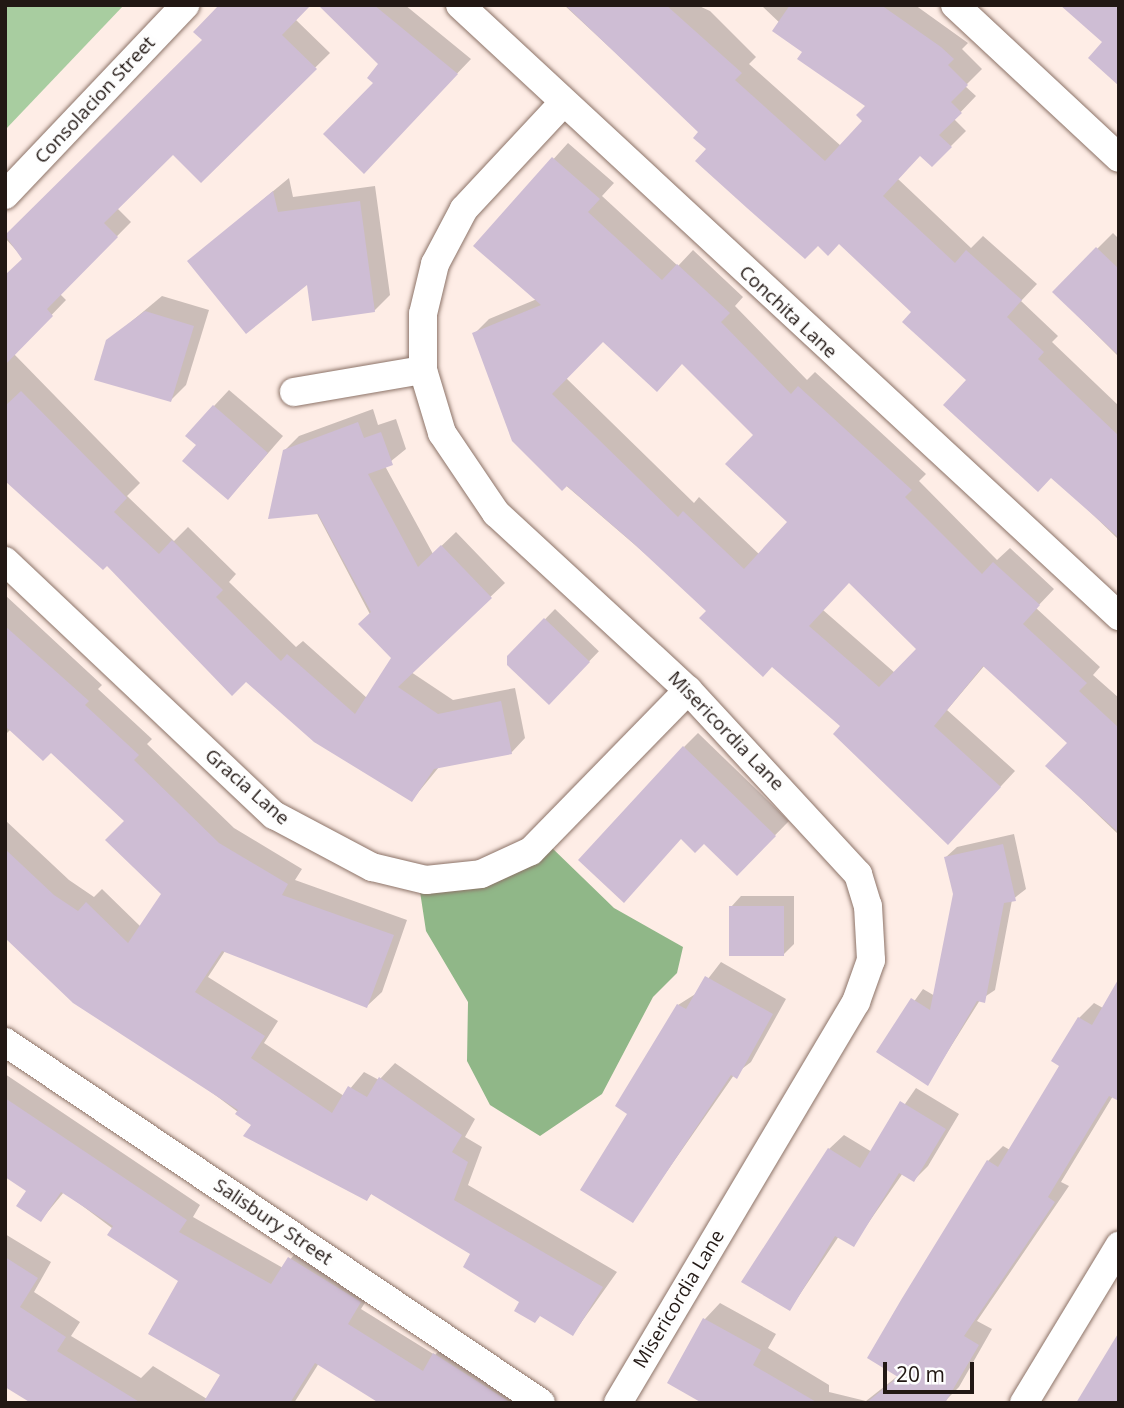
<!DOCTYPE html>
<html>
<head>
<meta charset="utf-8">
<style>
	body { margin:0 }
	#map { position:relative; width:1124px; height:1408px; overflow:hidden; background:#feede6; font-family:"Open Sans",sans-serif }
	div>[style] { position:absolute }
	.green>* { inset:0; background:#a8cda0 }
	.forest>* { inset:0; background:#90b788 }
	.shadow>* { inset:0; background:#0003; transform-origin:0 0 }
	.building>* { inset:0; background:#cebdd4; transform-origin:0 0 }
	.roads { filter:drop-shadow(0 0 2px #8c7368) drop-shadow(0 0 2px #8c7368) }
	.street>* { height:28px; margin:-14px; padding:0 14px; transform-origin:14px; border-radius:14px; background:#fff }
	span { translate:-50% -50%; white-space:nowrap; text-align:center; line-height:1.15; -webkit-text-stroke:7px #fefefe; paint-order:stroke }
	.street-label { font-size:19px; color:#221814 }
	.frame { position:absolute; inset:0; border:7px solid #221814; pointer-events:none }
	.scale { position:absolute; left:883px; top:1362px; width:91px; height:32px; box-sizing:border-box; border:4px solid #221814; border-top:0; padding-left:9px; font-size:21px; line-height:24px; white-space:nowrap; color:#221814; -webkit-text-stroke:5px #fefefe; paint-order:stroke }
</style>
</head>
<body>
<div id="map">
	<div class="green">
		<div style="clip-path:polygon(5px 5px,124px 5px,5px 130px)"></div>
	</div>
	<div class="forest">
		<div style="clip-path:polygon(550px 846px,614px 908px,683px 947px,677px 973px,653px 997px,602px 1094px,540px 1136px,490px 1105px,467px 1061px,468px 1002px,426px 931px,419px 885px)"></div>
	</div>
	<div class="shadow">
		<div style="clip-path:polygon(320px 5px,405px 5px,471px 59px,364px 171px,381px 64px)"></div>
		<div style="clip-path:polygon(564px 5px,697px 5px,710px 11px,756px 57px,749px 64px,841px 146px,864px 121px,867px 106px,761px 5px,915px 5px,968px 43px,962px 49px,982px 69px,965px 86px,976px 96px,954px 119px,966px 131px,932px 165px,921px 154px,898px 179px,971px 248px,983px 236px,1037px 284px,1021px 301px,1058px 336px,1052px 342px,1119px 406px,1119px 540px,1052px 475px,914px 312px,840px 242px,708px 149px,701px 132px)"></div>
		<div style="clip-path:polygon(295px 19px,330px 53px,201px 180px,173px 153px,117px 208px,131px 222px,60px 294px,66px 300px,14px 354px,140px 483px,127px 496px,174px 541px,188px 527px,236px 574px,229px 582px,296px 647px,303px 641px,367px 698px,393px 658px,284px 451px,299px 436px,373px 409px,378px 425px,396px 419px,406px 449px,385px 466px,433px 554px,456px 532px,505px 583px,411px 672px,453px 700px,515px 688px,525px 738px,511px 753px,439px 767px,412px 800px,5px 449px,5px 278px,24px 259px,5px 238px,204px 40px)"></div>
		<div style="clip-path:polygon(evenodd,568px 143px,614px 183px,602px 196px,678px 266px,693px 250px,743px 297px,735px 306px,807px 380px,815px 372px,926px 474px,919px 481px,997px 560px,1010px 548px,1054px 589px,1036px 608px,1100px 667px,1093px 675px,1119px 698px,1119px 835px,1047px 766px,1069px 743px,985px 665px,947px 710px,1015px 771px,963px 827px,513px 440px,474px 334px,489px 319px,537px 299px,476px 245px,568px 143px,603px 340px,683px 362px,755px 435px,790px 522px,760px 555px,699px 497px,694px 503px,565px 377px,603px 340px,568px 143px,849px 581px,918px 649px,895px 673px,823px 610px,849px 581px)"></div>
		<div style="clip-path:polygon(289px 178px,293px 197px,375px 186px,390px 295px,374px 311px,308px 281px,189px 261px)"></div>
		<div style="clip-path:polygon(1113px 233px,1119px 239px,1119px 357px,1054px 292px)"></div>
		<div style="clip-path:polygon(162px 296px,209px 310px,186px 385px,171px 400px,108px 341px)"></div>
		<div style="clip-path:polygon(229px 390px,283px 436px,243px 482px,199px 445px,214px 406px)"></div>
		<div style="clip-path:polygon(5px 595px,102px 685px,98px 689px,152px 739px,147px 744px,234px 828px,302px 869px,295px 880px,407px 920px,382px 992px,367px 1006px,225px 951px,208px 977px,278px 1021px,264px 1043px,344px 1096px,364px 1072px,379px 1080px,395px 1063px,475px 1119px,465px 1137px,482px 1147px,468px 1185px,617px 1272px,573px 1334px,522px 1301px,473px 1253px,372px 1193px,367px 1199px,254px 1124px,5px 938px,5px 820px,69px 880px,94px 897px,102px 889px,141px 927px,163px 894px,127px 821px,51px 751px,11px 729px,5px 735px)"></div>
		<div style="left:555px;top:609px;width:61px;height:66px;rotate:44deg"></div>
		<div style="clip-path:polygon(698px 733px,789px 821px,737px 874px,684px 747px)"></div>
		<div style="clip-path:polygon(1014px 834px,1026px 889px,1012px 900px,995px 990px,980px 1000px,928px 1083px,878px 1052px,923px 989px,935px 996px,954px 894px,946px 857px,957px 847px)"></div>
		<div style="clip-path:polygon(741px 896px,794px 896px,794px 944px,784px 954px,731px 907px)"></div>
		<div style="clip-path:polygon(721px 962px,786px 999px,751px 1062px,734px 1075px,633px 1220px,629px 1113px,678px 1005px,697px 993px)"></div>
		<div style="clip-path:polygon(1094px 1003px,1103px 1008px,1113px 1096px,1061px 1182px,1069px 1186px,977px 1321px,992px 1329px,959px 1387px,944px 1402px,706px 1403px,705px 1319px,720px 1303px,776px 1334px,768px 1348px,829px 1385px,829px 1392px,866px 1401px,899px 1375px,869px 1358px,988px 1161px,1003px 1146px,1010px 1150px,1061px 1065px,1079px 1018px)"></div>
		<div style="clip-path:polygon(5px 1074px,200px 1205px,193px 1217px,283px 1268px,304px 1243px,375px 1287px,361px 1309px,435px 1355px,449px 1340px,540px 1403px,383px 1403px,319px 1363px,294px 1403px,34px 1403px,5px 1366px,5px 1234px,51px 1262px,34px 1292px,80px 1322px,71px 1336px,141px 1378px,153px 1366px,207px 1399px,223px 1374px,181px 1280px,64px 1192px,41px 1220px,28px 1190px,5px 1175px)"></div>
		<div style="clip-path:polygon(916px 1088px,959px 1114px,928px 1166px,914px 1180px,903px 1173px,853px 1245px,839px 1236px,790px 1309px,829px 1149px,844px 1135px,872px 1152px)"></div>
	</div>
	<div class="building">
		<div style="clip-path:polygon(219px 5px,311px 5px,282px 35px,317px 69px,201px 183px,173px 155px,104px 223px,118px 237px,47px 309px,53px 316px,5px 365px,5px 275px,22px 259px,5px 235px,202px 40px,193px 32px)"></div>
		<div style="clip-path:polygon(318px 5px,374px 5px,458px 74px,364px 174px,323px 134px,373px 83px,367px 78px,378px 64px)"></div>
		<div style="clip-path:polygon(565px 5px,666px 5px,742px 73px,735px 80px,825px 161px,862px 121px,856px 115px,865px 106px,797px 59px,802px 52px,772px 31px,790px 5px,881px 5px,941px 47px,954px 59px,948px 65px,968px 85px,951px 102px,962px 113px,939px 135px,952px 147px,932px 167px,920px 156px,883px 196px,955px 263px,966px 250px,1022px 300px,1007px 317px,1044px 352px,1038px 359px,1119px 436px,1119px 538px,1051px 478px,1038px 492px,943px 405px,966px 380px,902px 322px,911px 312px,839px 244px,828px 256px,818px 246px,805px 259px,747px 208px,695px 161px,706px 149px,693px 138px,698px 132px)"></div>
		<div style="clip-path:polygon(1060px 5px,1119px 5px,1119px 86px,1088px 58px,1102px 42px)"></div>
		<div style="clip-path:polygon(evenodd,552px 157px,600px 199px,588px 212px,662px 280px,677px 264px,730px 313px,721px 322px,791px 394px,798px 386px,912px 490px,905px 497px,982px 574px,993px 562px,1040px 605px,1023px 624px,1087px 683px,1079px 691px,1119px 728px,1119px 833px,1045px 766px,1067px 743px,983px 666px,934px 726px,1001px 787px,948px 845px,833px 734px,840px 726px,772px 667px,763px 677px,699px 618px,706px 611px,633px 543px,567px 486px,562px 491px,512px 441px,472px 333px,541px 305px,473px 246px,552px 157px,603px 342px,657px 392px,682px 364px,753px 435px,725px 464px,787px 522px,744px 569px,683px 511px,678px 517px,552px 394px,603px 342px,552px 157px,849px 583px,916px 649px,879px 687px,809px 626px,849px 583px)"></div>
		<div style="clip-path:polygon(273px 191px,278px 212px,360px 201px,375px 312px,312px 321px,307px 285px,246px 334px,187px 261px)"></div>
		<div style="clip-path:polygon(1096px 247px,1119px 269px,1119px 356px,1052px 292px)"></div>
		<div style="clip-path:polygon(145px 311px,194px 326px,171px 402px,94px 380px,106px 340px)"></div>
		<div style="clip-path:polygon(21px 391px,127px 498px,114px 512px,159px 554px,172px 540px,223px 590px,216px 597px,281px 661px,287px 654px,355px 714px,391px 658px,358px 624px,371px 612px,318px 514px,268px 519px,283px 450px,358px 422px,364px 438px,381px 432px,393px 465px,368px 474px,418px 567px,441px 545px,492px 598px,398px 687px,438px 714px,501px 701px,512px 754px,434px 769px,412px 802px,314px 742px,246px 682px,232px 696px,107px 566px,103px 570px,5px 481px,5px 406px)"></div>
		<div style="clip-path:polygon(213px 405px,268px 453px,228px 500px,182px 461px,196px 445px,185px 436px)"></div>
		<div style="clip-path:polygon(544px 618px,590px 662px,549px 705px,507px 665px,507px 656px)"></div>
		<div style="clip-path:polygon(5px 626px,89px 701px,85px 705px,139px 755px,134px 760px,219px 843px,288px 884px,282px 895px,394px 935px,367px 1008px,222px 951px,195px 992px,265px 1036px,251px 1058px,332px 1113px,348px 1086px,367px 1097px,379px 1077px,462px 1135px,452px 1152px,468px 1162px,454px 1200px,603px 1287px,573px 1336px,540px 1316px,535px 1323px,514px 1311px,519px 1302px,463px 1267px,470px 1254px,371px 1194px,367px 1201px,243px 1136px,251px 1125px,235px 1114px,238px 1110px,73px 1003px,5px 938px,5px 849px,54px 895px,78px 911px,86px 902px,128px 943px,161px 894px,105px 840px,124px 821px,51px 753px,43px 761px,5px 726px)"></div>
		<div style="clip-path:polygon(683px 746px,776px 836px,737px 876px,704px 844px,695px 853px,681px 839px,624px 903px,578px 860px)"></div>
		<div style="clip-path:polygon(1003px 844px,1016px 901px,1004px 903px,985px 1003px,977px 1001px,928px 1086px,876px 1052px,911px 998px,930px 1010px,953px 894px,944px 857px)"></div>
		<div style="left:729px;top:906px;width:55px;height:50px"></div>
		<div style="clip-path:polygon(705px 976px,773px 1014px,737px 1079px,731px 1075px,633px 1223px,580px 1190px,627px 1114px,615px 1106px,677px 1004px,686px 1009px)"></div>
		<div style="clip-path:polygon(1119px 978px,1119px 1101px,1109px 1096px,1048px 1197px,1055px 1202px,964px 1336px,979px 1345px,945px 1403px,866px 1403px,898px 1377px,867px 1358px,901px 1300px,987px 1160px,998px 1167px,1059px 1066px,1051px 1061px,1078px 1017px,1092px 1025px)"></div>
		<div style="clip-path:polygon(5px 1098px,187px 1220px,179px 1232px,271px 1284px,288px 1257px,361px 1302px,348px 1324px,423px 1371px,433px 1353px,511px 1403px,379px 1403px,315px 1363px,290px 1403px,203px 1403px,220px 1375px,148px 1334px,178px 1281px,107px 1235px,113px 1226px,61px 1192px,41px 1222px,16px 1206px,26px 1191px,5px 1177px)"></div>
		<div style="clip-path:polygon(900px 1101px,946px 1129px,914px 1182px,899px 1173px,854px 1247px,835px 1236px,790px 1311px,741px 1282px,828px 1148px,860px 1168px)"></div>
		<div style="clip-path:polygon(5px 1257px,38px 1278px,20px 1307px,66px 1337px,57px 1351px,141px 1403px,31px 1403px,5px 1387px)"></div>
		<div style="clip-path:polygon(703px 1318px,761px 1350px,753px 1365px,818px 1403px,702px 1403px,667px 1383px)"></div>
		<div style="clip-path:polygon(1119px 1332px,1119px 1403px,1076px 1403px)"></div>
	</div>
	<div class="roads">
		<div class="street">
			<div style="left:460px;top:5px;width:899px;rotate:42.84deg"></div>
			<div style="left:955px;top:5px;width:224px;rotate:43deg"></div>
			<div style="left:562px;top:104px;width:144px;rotate:133deg"></div>
			<div style="left:464px;top:209px;width:62px;rotate:117.8deg"></div>
			<div style="left:435px;top:264px;width:51px;rotate:103.5deg"></div>
			<div style="left:423px;top:314px;width:56px;rotate:90deg"></div>
			<div style="left:423px;top:370px;width:66px;rotate:73.2deg"></div>
			<div style="left:442px;top:433px;width:97px;rotate:56deg"></div>
			<div style="left:496px;top:513px;width:261px;rotate:42.7deg"></div>
			<div style="left:688px;top:690px;width:251px;rotate:47.3deg"></div>
			<div style="left:858px;top:874px;width:34px;rotate:73deg"></div>
			<div style="left:868px;top:906px;width:54px;rotate:86.8deg"></div>
			<div style="left:871px;top:960px;width:45px;rotate:109.7deg"></div>
			<div style="left:856px;top:1002px;width:466px;rotate:120.7deg"></div>
			<div style="left:5px;top:195px;width:262px;rotate:-46.5deg"></div>
			<div style="left:294px;top:392px;width:131px;rotate:-9.7deg"></div>
			<div style="left:5px;top:561px;width:370px;rotate:43.4deg"></div>
			<div style="left:274px;top:815px;width:111px;rotate:28deg"></div>
			<div style="left:372px;top:867px;width:56px;rotate:13.5deg"></div>
			<div style="left:426px;top:880px;width:55px;rotate:-6.2deg"></div>
			<div style="left:481px;top:874px;width:55px;rotate:-24.7deg"></div>
			<div style="left:531px;top:851px;width:225px;rotate:-45.7deg"></div>
			<div style="left:5px;top:1042px;width:646px;rotate:33.96deg"></div>
			<div style="left:1024px;top:1403px;width:184px;rotate:-58.8deg"></div>
		</div>
	</div>
	<div class="street-label">
		<span style="left:95px;top:100px;rotate:-47deg">Consolacion Street</span>
		<span style="left:788px;top:312px;rotate:43deg">Conchita Lane</span>
		<span style="left:726px;top:731px;rotate:46deg">Misericordia Lane</span>
		<span style="left:247px;top:787px;rotate:41deg">Gracia Lane</span>
		<span style="left:273px;top:1222px;rotate:34deg">Salisbury Street</span>
		<span style="left:679px;top:1299px;rotate:-59deg">Misericordia Lane</span>
	</div>
	<div class="frame"></div>
	<div class="scale">20 m</div>
</div>
</body>
</html>
